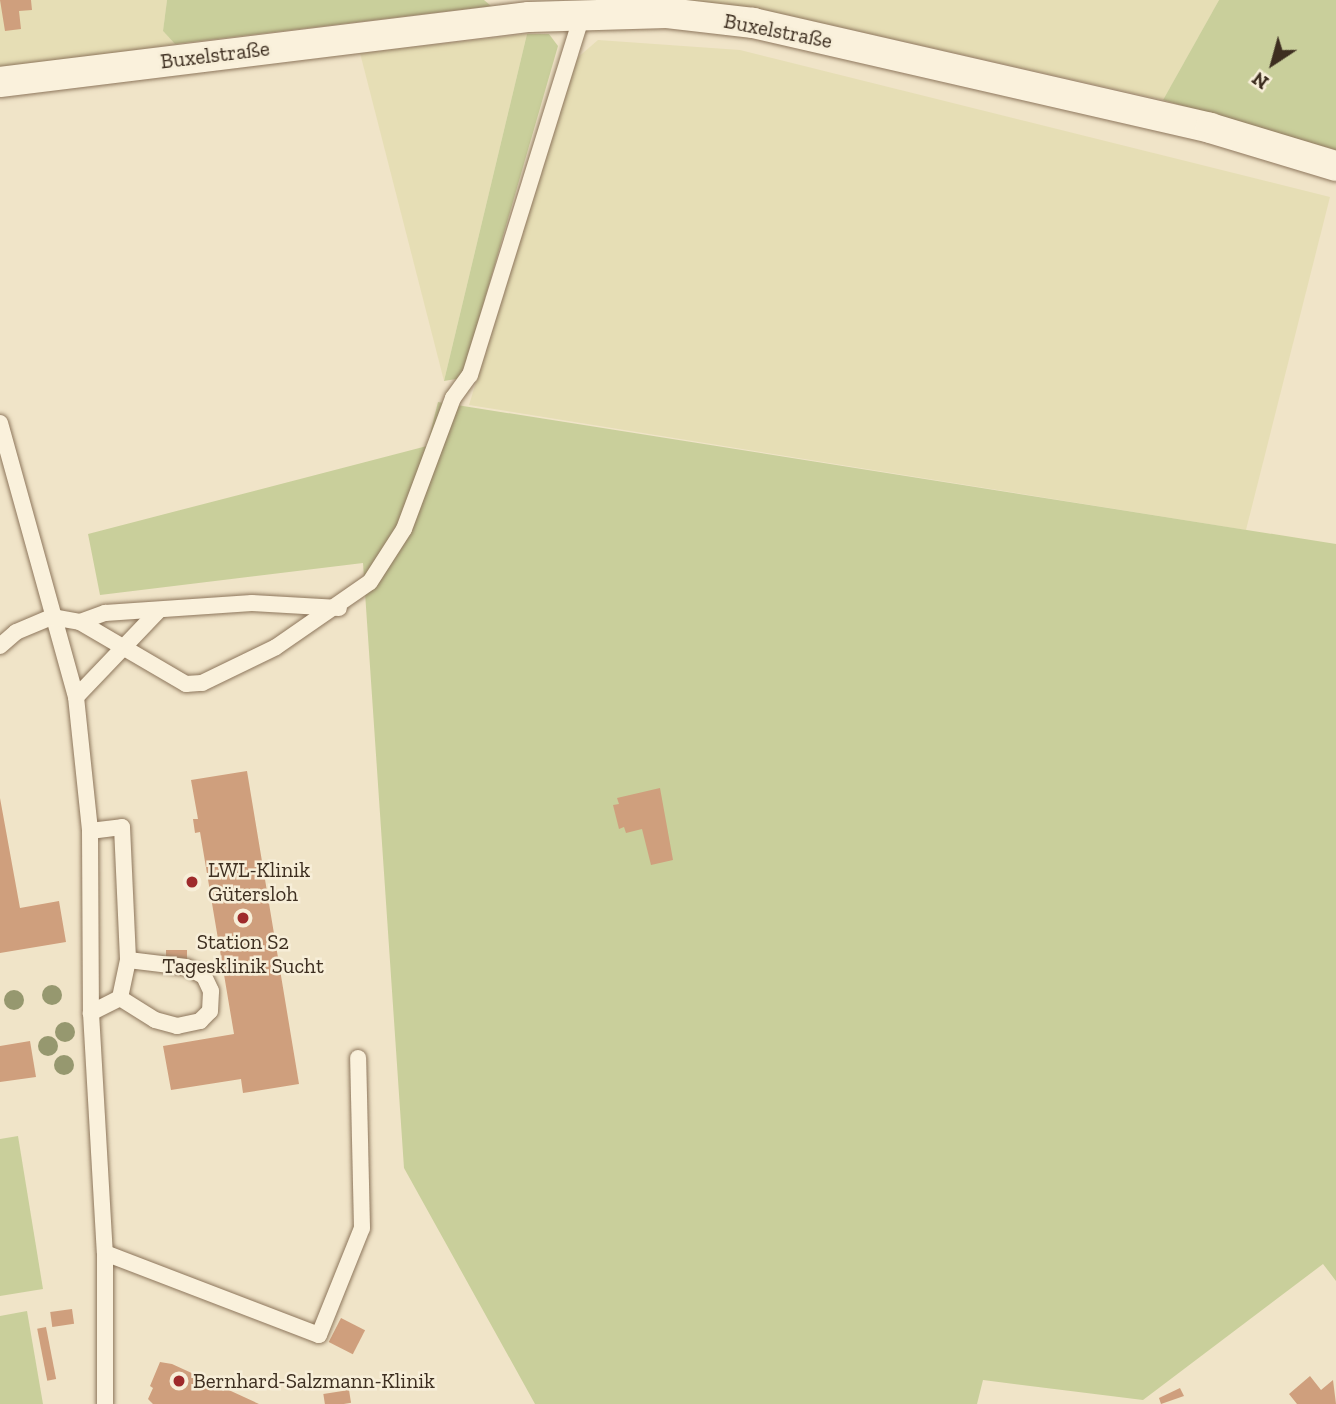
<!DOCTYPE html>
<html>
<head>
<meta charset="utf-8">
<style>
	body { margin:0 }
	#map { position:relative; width:1336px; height:1404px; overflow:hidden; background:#f0e4c8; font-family:"Zilla Slab",serif }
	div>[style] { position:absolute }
	.farmland>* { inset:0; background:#e6deb5 }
	.green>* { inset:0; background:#c9cf9b }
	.building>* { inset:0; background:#cf9f7d; transform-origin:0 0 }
	.roads { filter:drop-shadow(0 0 2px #8d765c) drop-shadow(0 0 2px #8d765c) }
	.service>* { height:16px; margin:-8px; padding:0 8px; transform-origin:8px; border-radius:8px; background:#faf1dc }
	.minor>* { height:30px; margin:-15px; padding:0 15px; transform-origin:15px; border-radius:15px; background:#faf1dc }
	.trees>* { width:20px; height:20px; margin:-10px; border-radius:50%; background:#96986f }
	.dots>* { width:19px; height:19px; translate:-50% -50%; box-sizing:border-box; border:4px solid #f7eed8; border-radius:50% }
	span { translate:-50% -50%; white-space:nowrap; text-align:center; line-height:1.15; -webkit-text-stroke:5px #f7eed8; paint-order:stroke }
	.street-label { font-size:21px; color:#3d2e20 }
	.poi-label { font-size:21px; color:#3d2e20 }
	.left { translate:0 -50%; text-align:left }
	.north { position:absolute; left:1238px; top:28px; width:70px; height:70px; -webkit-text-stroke:5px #f7eed8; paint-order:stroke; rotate:216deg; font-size:19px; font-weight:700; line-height:28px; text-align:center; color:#3d2e20 }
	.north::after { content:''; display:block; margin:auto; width:24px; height:32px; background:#3d2e20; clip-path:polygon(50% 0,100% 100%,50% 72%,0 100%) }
</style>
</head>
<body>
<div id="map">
	<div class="farmland">
		<div style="clip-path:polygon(0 0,167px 0,163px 31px,175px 44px,0 71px)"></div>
		<div style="clip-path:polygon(676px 0,1219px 0,1163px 100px,755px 8px)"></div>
		<div style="clip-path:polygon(527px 34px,444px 381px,360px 53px)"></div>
		<div style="clip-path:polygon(598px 40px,740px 50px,1330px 197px,1246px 530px,469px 405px,576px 59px)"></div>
	</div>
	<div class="green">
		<div style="clip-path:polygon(167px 0,484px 0,491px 6px,175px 44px,163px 31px)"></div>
		<div style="clip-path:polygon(1219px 0,1336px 0,1336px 150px,1163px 100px)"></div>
		<div style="clip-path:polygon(527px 34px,549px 34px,558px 46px,462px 378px,444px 381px)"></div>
		<div style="clip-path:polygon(438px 402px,1336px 544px,1336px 1281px,1323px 1264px,1143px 1400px,983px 1380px,977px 1404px,535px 1404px,404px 1168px,363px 563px,100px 595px,88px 534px,427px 446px)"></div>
		<div style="clip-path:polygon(18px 1136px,43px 1289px,0 1296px,0 1139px)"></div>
		<div style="clip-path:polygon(27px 1311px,43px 1404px,0 1404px,0 1316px)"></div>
	</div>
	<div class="building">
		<div style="clip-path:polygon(0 0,31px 0,32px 10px,19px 11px,21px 29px,5px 31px)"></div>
		<div style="clip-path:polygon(247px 771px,299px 1084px,243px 1093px,241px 1079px,171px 1090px,163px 1046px,234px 1034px,200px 832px,195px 833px,193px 819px,198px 819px,191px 780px)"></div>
		<div style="clip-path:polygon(660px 788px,673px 860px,651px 865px,642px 829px,626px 833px,624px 827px,619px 829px,613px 805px,619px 804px,617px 798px)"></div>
		<div style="clip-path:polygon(0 798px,20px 908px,59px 901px,66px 942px,0 953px)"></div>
		<div style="left:166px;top:950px;width:21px;height:10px"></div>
		<div style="clip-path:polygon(30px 1041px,36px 1077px,0 1082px,0 1046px)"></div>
		<div style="left:72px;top:1309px;width:15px;height:22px;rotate:82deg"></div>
		<div style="left:341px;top:1318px;width:27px;height:27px;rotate:27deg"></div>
		<div style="left:46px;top:1327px;width:53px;height:9px;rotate:79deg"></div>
		<div style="clip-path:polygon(160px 1362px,172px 1364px,259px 1404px,153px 1404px,148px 1399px,153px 1388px,150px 1386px)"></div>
		<div style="clip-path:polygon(1310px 1376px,1321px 1390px,1333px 1380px,1336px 1404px,1297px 1404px,1289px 1394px)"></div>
		<div style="clip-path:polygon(1180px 1388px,1184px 1396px,1161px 1404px,1159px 1398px)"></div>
		<div style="left:349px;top:1390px;width:13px;height:26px;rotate:81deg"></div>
	</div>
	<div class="roads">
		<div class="service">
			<div style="left:0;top:423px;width:284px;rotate:74.5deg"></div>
			<div style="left:76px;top:697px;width:135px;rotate:84deg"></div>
			<div style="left:90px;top:831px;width:182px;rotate:89.7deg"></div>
			<div style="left:91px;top:1013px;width:240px;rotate:86.7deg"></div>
			<div style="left:105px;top:1253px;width:151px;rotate:90deg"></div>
			<div style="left:80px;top:622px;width:27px;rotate:-20deg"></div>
			<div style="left:105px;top:613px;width:147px;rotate:-3.9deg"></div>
			<div style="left:252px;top:603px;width:87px;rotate:3.3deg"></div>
			<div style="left:0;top:646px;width:21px;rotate:-41deg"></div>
			<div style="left:16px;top:632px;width:39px;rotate:-23deg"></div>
			<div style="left:52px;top:617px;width:28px;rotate:10deg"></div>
			<div style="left:80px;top:622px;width:123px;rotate:30.3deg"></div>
			<div style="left:186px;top:684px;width:16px;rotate:-4deg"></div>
			<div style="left:202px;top:683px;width:82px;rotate:-25.9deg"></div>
			<div style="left:276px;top:647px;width:114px;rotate:-34.7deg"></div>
			<div style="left:370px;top:582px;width:63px;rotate:-57.3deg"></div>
			<div style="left:404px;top:529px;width:140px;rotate:-69.5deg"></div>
			<div style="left:453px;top:398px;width:29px;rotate:-54deg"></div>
			<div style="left:470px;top:375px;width:377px;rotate:-72.7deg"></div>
			<div style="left:76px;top:697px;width:120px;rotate:-46.3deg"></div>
			<div style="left:90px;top:831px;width:32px;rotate:-7deg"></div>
			<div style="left:122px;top:827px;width:133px;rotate:87.4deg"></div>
			<div style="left:128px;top:960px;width:39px;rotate:102deg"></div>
			<div style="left:120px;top:998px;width:33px;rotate:153deg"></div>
			<div style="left:120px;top:998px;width:41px;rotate:32.2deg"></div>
			<div style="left:155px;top:1020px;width:23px;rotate:15deg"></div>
			<div style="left:177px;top:1026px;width:24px;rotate:-12deg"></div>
			<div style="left:200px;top:1021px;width:14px;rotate:-45deg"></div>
			<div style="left:210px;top:1011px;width:20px;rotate:-87deg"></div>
			<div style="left:211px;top:991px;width:17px;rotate:-115deg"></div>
			<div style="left:204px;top:976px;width:20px;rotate:-153deg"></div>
			<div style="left:186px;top:967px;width:58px;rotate:-173.1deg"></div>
			<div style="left:105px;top:1253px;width:229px;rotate:21deg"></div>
			<div style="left:319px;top:1335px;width:115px;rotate:-68.1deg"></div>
			<div style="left:362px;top:1228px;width:170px;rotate:-91.3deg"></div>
		</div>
		<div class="minor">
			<div style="left:0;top:82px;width:533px;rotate:-7.01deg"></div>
			<div style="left:529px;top:17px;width:138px;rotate:-1.7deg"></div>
			<div style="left:667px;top:13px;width:87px;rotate:6.6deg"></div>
			<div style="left:753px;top:23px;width:469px;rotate:12.9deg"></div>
			<div style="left:1210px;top:128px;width:132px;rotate:16.8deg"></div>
		</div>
	</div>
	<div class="trees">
		<div style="left:52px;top:995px"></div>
		<div style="left:14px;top:1000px"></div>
		<div style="left:65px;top:1032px"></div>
		<div style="left:48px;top:1046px"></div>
		<div style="left:64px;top:1065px"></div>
	</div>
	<div class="dots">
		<div style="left:192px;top:882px;background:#9e2a2b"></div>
		<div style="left:243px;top:918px;background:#9e2a2b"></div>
		<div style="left:179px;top:1381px;background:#9e2a2b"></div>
	</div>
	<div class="street-label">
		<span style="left:778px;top:31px;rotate:11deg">Buxelstraße</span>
		<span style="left:215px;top:55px;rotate:-7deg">Buxelstraße</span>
	</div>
	<div class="poi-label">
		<span class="left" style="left:208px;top:882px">LWL-Klinik<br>Gütersloh</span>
		<span style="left:243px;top:954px">Station S2<br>Tagesklinik Sucht</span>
		<span class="left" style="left:193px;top:1381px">Bernhard-Salzmann-Klinik</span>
	</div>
	<div class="north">N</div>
</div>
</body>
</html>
